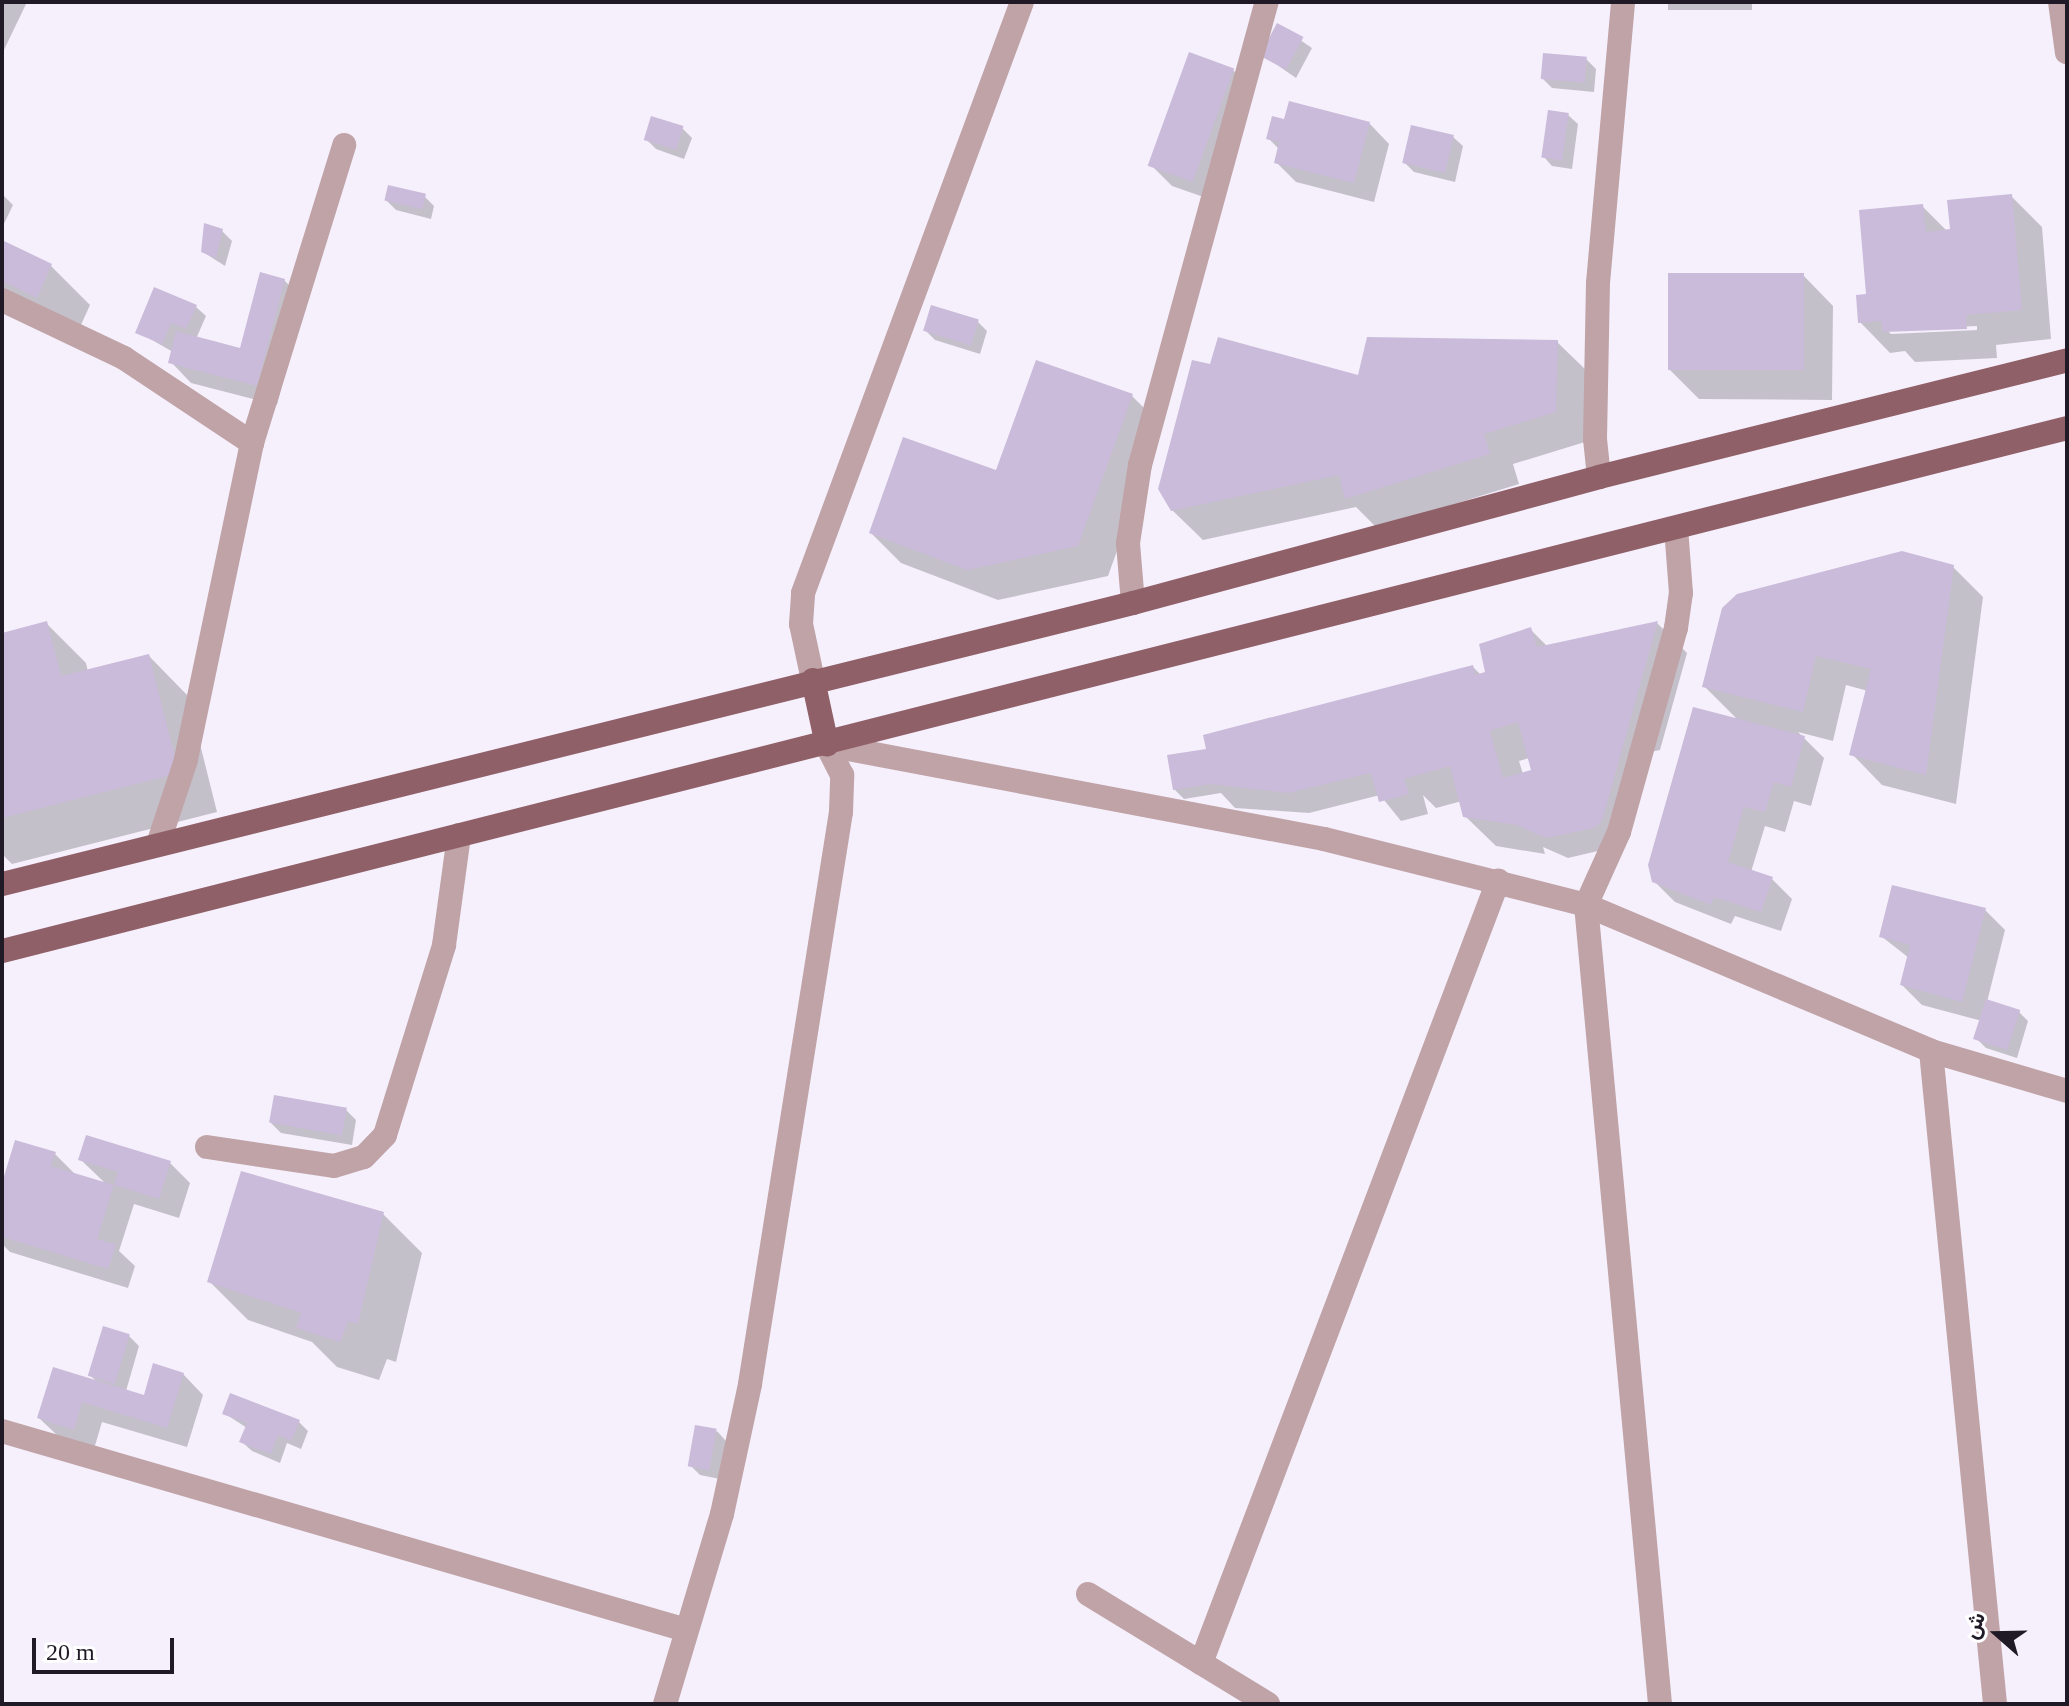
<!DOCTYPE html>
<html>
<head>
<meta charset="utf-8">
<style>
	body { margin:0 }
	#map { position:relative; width:2069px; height:1706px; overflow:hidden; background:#f6f0fd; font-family:"Times New Roman",Vazirmatn,serif }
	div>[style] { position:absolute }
	.shadow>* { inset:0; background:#0003; transform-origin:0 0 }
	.building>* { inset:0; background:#c9bbd9; transform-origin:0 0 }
	.minor>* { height:24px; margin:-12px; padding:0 12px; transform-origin:12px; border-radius:12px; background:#bfa3a7 }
	.major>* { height:24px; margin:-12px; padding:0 12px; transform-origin:12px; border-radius:12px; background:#906068 }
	span { translate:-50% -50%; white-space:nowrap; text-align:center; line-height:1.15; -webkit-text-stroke:7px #fff; paint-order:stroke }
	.frame { position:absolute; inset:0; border:4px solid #1f1a25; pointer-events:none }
	.north { position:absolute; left:1957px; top:1594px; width:80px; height:80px; -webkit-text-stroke:6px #fff; paint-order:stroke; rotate:290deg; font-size:22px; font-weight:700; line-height:32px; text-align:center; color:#1f1a25 }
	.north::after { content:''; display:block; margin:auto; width:28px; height:36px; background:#1f1a25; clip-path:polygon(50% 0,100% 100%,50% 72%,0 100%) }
	.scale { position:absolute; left:32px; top:1638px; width:142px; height:36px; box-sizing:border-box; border:4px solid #1f1a25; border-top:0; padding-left:10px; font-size:24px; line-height:28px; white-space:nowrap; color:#1f1a25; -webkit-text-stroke:6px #fff; paint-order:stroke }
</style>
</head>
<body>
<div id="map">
	<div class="shadow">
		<div style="clip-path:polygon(2px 2px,27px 2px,2px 54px)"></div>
		<div style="left:1668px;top:2px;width:84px;height:8px"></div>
		<div style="clip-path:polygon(1278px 25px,1312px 48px,1296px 78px,1263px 55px)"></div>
		<div style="clip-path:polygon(1586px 59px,1596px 69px,1594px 92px,1552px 88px,1542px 78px)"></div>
		<div style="clip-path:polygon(1233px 70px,1253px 90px,1215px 201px,1172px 186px,1152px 166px)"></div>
		<div style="clip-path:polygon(1568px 115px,1578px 124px,1572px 169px,1552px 166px,1543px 156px)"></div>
		<div style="clip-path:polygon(1369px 123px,1389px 144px,1374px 202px,1296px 182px,1276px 162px,1279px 149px,1268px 138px)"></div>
		<div style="clip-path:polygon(682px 128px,692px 138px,684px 159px,656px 149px,646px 139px)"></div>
		<div style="clip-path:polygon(1453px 137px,1463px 146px,1455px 182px,1414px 172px,1404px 162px)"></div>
		<div style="clip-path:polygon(2px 194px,13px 205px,2px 228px)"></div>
		<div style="clip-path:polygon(424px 196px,434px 206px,431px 219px,396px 210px,386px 200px)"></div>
		<div style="clip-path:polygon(evenodd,2011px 196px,2042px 227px,2051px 339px,1996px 345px,1997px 358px,1915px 362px,1905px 351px,1890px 353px,1860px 322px,1868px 296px,1922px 206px,1948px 232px,2011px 196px,1977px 326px,1977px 330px,1891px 334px,1887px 330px,1977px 326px)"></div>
		<div style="clip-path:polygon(222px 231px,232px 241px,225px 266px,203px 252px)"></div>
		<div style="clip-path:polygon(2px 242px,51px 266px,90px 305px,76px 336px,2px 300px)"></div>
		<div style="clip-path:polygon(1803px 275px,1833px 306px,1832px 400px,1699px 399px,1669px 369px)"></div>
		<div style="clip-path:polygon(284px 280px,304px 301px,277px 405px,191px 383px,171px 362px,173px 352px,138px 332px,196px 307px,206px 316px,196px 339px,242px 351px)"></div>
		<div style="clip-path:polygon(978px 322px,987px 331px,980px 354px,935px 340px,925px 330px)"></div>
		<div style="clip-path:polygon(1557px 342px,1588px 372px,1585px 442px,1513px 464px,1519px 484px,1377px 528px,1356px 507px,1203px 540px,1172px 510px,1212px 367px,1360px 378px)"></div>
		<div style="clip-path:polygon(1132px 396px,1162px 426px,1108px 576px,998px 600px,901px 563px,871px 533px,998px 473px)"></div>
		<div style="clip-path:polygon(1953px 567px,1983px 597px,1956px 804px,1882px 785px,1852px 754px,1868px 691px,1846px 685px,1833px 741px,1798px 732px,1824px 758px,1811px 806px,1794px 801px,1785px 832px,1765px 826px,1751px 872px,1772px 879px,1792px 899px,1781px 931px,1735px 916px,1731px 924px,1675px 902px,1654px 881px,1739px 721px,1704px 686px)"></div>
		<div style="clip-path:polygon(evenodd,1657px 623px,1687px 653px,1660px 750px,1646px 753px,1615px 847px,1568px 858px,1543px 847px,1545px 854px,1496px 846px,1465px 816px,1462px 801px,1436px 808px,1423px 795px,1428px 814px,1401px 821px,1380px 795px,1309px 813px,1235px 808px,1221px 793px,1184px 799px,1174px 789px,1208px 751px,1473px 667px,1481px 675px,1487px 673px,1531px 630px,1548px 647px,1657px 623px,1529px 758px,1533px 771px,1523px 774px,1519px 761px,1529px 758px)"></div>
		<div style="clip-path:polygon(47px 624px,86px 663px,88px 672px,149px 656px,188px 696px,217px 812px,12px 864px,2px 854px,2px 635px)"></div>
		<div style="clip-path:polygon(1985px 910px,2005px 930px,1987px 1002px,2019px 1012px,2028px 1021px,2017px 1058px,1986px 1048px,1976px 1038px,1982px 1021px,1922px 1005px,1902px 985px,1909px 958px,1881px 936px)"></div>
		<div style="clip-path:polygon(346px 1110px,356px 1120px,352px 1145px,281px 1133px,271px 1123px)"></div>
		<div style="clip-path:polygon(55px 1154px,75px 1174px,106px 1184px,80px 1159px,170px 1163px,190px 1183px,179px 1218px,134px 1204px,119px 1251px,135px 1266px,128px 1288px,10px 1252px,2px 1244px,2px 1190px)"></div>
		<div style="clip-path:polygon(383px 1214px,422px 1253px,396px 1362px,387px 1359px,379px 1380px,337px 1367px,312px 1342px,248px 1320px,209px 1281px)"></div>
		<div style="clip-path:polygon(129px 1336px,139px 1346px,126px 1391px,145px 1397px,183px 1374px,203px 1395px,187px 1447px,102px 1422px,94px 1449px,60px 1438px,39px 1418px,98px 1383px,90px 1375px)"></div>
		<div style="clip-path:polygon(224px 1413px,299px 1422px,308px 1431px,301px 1449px,287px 1443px,280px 1463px,252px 1451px,242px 1442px,247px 1428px)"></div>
		<div style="clip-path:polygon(717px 1431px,726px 1441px,720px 1479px,700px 1475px,690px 1465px)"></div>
	</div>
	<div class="building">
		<div style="left:1277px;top:23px;width:30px;height:37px;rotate:28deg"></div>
		<div style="left:1189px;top:52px;width:48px;height:121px;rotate:20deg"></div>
		<div style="left:1543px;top:53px;width:44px;height:26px;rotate:5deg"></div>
		<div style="clip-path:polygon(1289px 101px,1370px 122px,1354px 183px,1274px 163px,1279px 142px,1266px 139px,1272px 116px,1284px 119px)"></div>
		<div style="left:1548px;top:110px;width:21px;height:48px;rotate:8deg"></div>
		<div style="left:651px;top:116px;width:34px;height:25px;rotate:17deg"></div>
		<div style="left:1411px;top:125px;width:44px;height:39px;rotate:13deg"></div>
		<div style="left:388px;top:185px;width:39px;height:16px;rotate:13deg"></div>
		<div style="clip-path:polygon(2012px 194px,2022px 310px,1966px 315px,1967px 329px,1883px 332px,1881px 321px,1858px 323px,1856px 295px,1866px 294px,1859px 210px,1923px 204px,1926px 232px,1950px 229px,1947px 200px)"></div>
		<div style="clip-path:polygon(204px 223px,223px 229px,216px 258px,201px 252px)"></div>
		<div style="clip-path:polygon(2px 240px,52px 264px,37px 298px,2px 281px)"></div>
		<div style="clip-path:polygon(260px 272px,285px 279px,257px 386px,168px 363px,176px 331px,240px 348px)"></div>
		<div style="left:1668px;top:273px;width:136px;height:97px"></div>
		<div style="clip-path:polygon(154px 287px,197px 305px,186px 329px,171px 323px,162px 344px,135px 333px)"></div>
		<div style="left:931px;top:305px;width:50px;height:27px;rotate:17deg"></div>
		<div style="clip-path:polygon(1218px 337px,1358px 375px,1367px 337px,1558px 340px,1556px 412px,1484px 434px,1490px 454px,1345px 499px,1339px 475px,1171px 511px,1158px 489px,1192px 360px,1210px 364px)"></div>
		<div style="clip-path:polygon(1036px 360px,1133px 394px,1078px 546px,967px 570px,869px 533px,903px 437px,996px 470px)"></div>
		<div style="clip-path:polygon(1902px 551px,1954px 565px,1926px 775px,1849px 755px,1871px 669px,1816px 656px,1803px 712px,1702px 687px,1722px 608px,1737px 594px)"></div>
		<div style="clip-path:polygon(47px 621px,61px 676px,149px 654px,179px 773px,2px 818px,2px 633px)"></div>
		<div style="clip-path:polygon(evenodd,1658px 621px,1602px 821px,1594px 828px,1546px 838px,1517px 825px,1463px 817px,1450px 766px,1404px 779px,1409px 794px,1379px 802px,1371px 773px,1288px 793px,1211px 784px,1173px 790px,1167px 755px,1206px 749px,1203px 735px,1473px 665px,1475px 675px,1485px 672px,1479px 644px,1531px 627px,1537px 647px,1658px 621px,1518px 722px,1531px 770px,1503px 778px,1490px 731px,1518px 722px)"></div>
		<div style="clip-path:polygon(1693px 707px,1805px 736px,1791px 787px,1774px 782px,1765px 812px,1744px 807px,1728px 862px,1773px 877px,1761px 912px,1714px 897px,1711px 905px,1652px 882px,1648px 865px)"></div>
		<div style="clip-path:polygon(1892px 885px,1986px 908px,1962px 1002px,1900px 985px,1910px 945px,1879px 937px)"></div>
		<div style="left:1986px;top:999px;width:36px;height:42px;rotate:18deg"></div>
		<div style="left:274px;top:1095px;width:74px;height:28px;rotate:10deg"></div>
		<div style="clip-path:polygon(86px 1135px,171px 1161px,159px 1199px,114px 1185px,118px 1172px,78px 1160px)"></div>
		<div style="clip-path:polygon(15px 1140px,56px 1152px,51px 1166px,114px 1185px,97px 1239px,116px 1244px,108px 1269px,2px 1237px,2px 1183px)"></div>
		<div style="clip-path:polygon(241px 1171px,384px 1212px,358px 1324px,348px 1321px,340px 1342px,296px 1328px,301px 1313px,207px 1282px)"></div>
		<div style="left:103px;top:1326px;width:28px;height:52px;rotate:17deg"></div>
		<div style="clip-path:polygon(153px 1363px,184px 1373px,167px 1428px,82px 1402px,74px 1430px,37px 1418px,53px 1367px,144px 1395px)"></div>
		<div style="clip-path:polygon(230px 1393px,300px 1420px,291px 1441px,278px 1435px,271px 1454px,239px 1442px,247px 1423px,222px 1414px)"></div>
		<div style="left:695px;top:1425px;width:22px;height:42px;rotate:10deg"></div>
	</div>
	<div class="minor">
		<div style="left:2060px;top:2px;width:51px;rotate:82.2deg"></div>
		<div style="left:2px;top:300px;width:135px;rotate:25.4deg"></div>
		<div style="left:124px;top:358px;width:154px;rotate:33.6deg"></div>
		<div style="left:252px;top:443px;width:324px;rotate:101.8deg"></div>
		<div style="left:186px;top:760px;width:89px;rotate:108.4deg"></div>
		<div style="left:252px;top:443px;width:312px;rotate:-72.8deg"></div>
		<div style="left:1599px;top:477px;width:38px;rotate:-96deg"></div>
		<div style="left:1595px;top:439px;width:156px;rotate:-88.9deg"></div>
		<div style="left:1598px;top:283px;width:282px;rotate:-84.9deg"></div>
		<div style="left:1133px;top:603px;width:60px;rotate:-94.8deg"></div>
		<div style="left:1128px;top:543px;width:79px;rotate:-81.3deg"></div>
		<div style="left:1140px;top:465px;width:480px;rotate:-74.7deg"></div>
		<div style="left:813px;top:680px;width:57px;rotate:-102.1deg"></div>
		<div style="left:801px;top:624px;width:31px;rotate:-86deg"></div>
		<div style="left:803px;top:593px;width:630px;rotate:-69.67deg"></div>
		<div style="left:827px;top:745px;width:506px;rotate:10.71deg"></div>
		<div style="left:1324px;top:839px;width:270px;rotate:14.1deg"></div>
		<div style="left:1586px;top:905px;width:375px;rotate:22.9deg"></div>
		<div style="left:1931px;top:1051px;width:142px;rotate:16.4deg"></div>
		<div style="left:1931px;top:1051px;width:656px;rotate:84.4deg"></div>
		<div style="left:207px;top:1147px;width:128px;rotate:8.5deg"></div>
		<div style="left:334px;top:1166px;width:31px;rotate:-17deg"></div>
		<div style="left:364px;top:1157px;width:30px;rotate:-46deg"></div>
		<div style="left:385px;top:1135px;width:199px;rotate:-72.7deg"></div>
		<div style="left:444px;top:945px;width:111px;rotate:-82.2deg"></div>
		<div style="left:2px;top:1431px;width:712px;rotate:16.22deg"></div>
		<div style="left:1088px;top:1594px;width:211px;rotate:31.4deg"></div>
		<div style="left:1201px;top:1663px;width:837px;rotate:-69.2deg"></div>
		<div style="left:665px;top:1704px;width:198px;rotate:-73.3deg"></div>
		<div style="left:722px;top:1514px;width:133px;rotate:-77.8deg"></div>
		<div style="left:750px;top:1384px;width:579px;rotate:-80.96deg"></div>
		<div style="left:841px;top:812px;width:37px;rotate:-88deg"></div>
		<div style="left:842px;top:775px;width:34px;rotate:-117deg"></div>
		<div style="left:1660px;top:1704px;width:802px;rotate:-95.29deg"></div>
		<div style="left:1586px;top:905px;width:80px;rotate:-65.7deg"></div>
		<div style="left:1619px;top:832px;width:212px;rotate:-74.4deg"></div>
		<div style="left:1676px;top:628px;width:35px;rotate:-82deg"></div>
		<div style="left:1681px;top:593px;width:65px;rotate:-94.4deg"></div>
	</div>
	<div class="major">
		<div style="left:813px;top:680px;width:66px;rotate:77.8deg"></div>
		<div style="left:2px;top:884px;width:1165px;rotate:-13.95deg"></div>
		<div style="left:1133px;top:603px;width:483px;rotate:-15.1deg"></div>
		<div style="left:1599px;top:477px;width:482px;rotate:-14deg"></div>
		<div style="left:2px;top:951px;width:2130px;rotate:-14.21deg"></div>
	</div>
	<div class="frame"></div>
	<div class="north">ش</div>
	<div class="scale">20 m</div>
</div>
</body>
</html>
